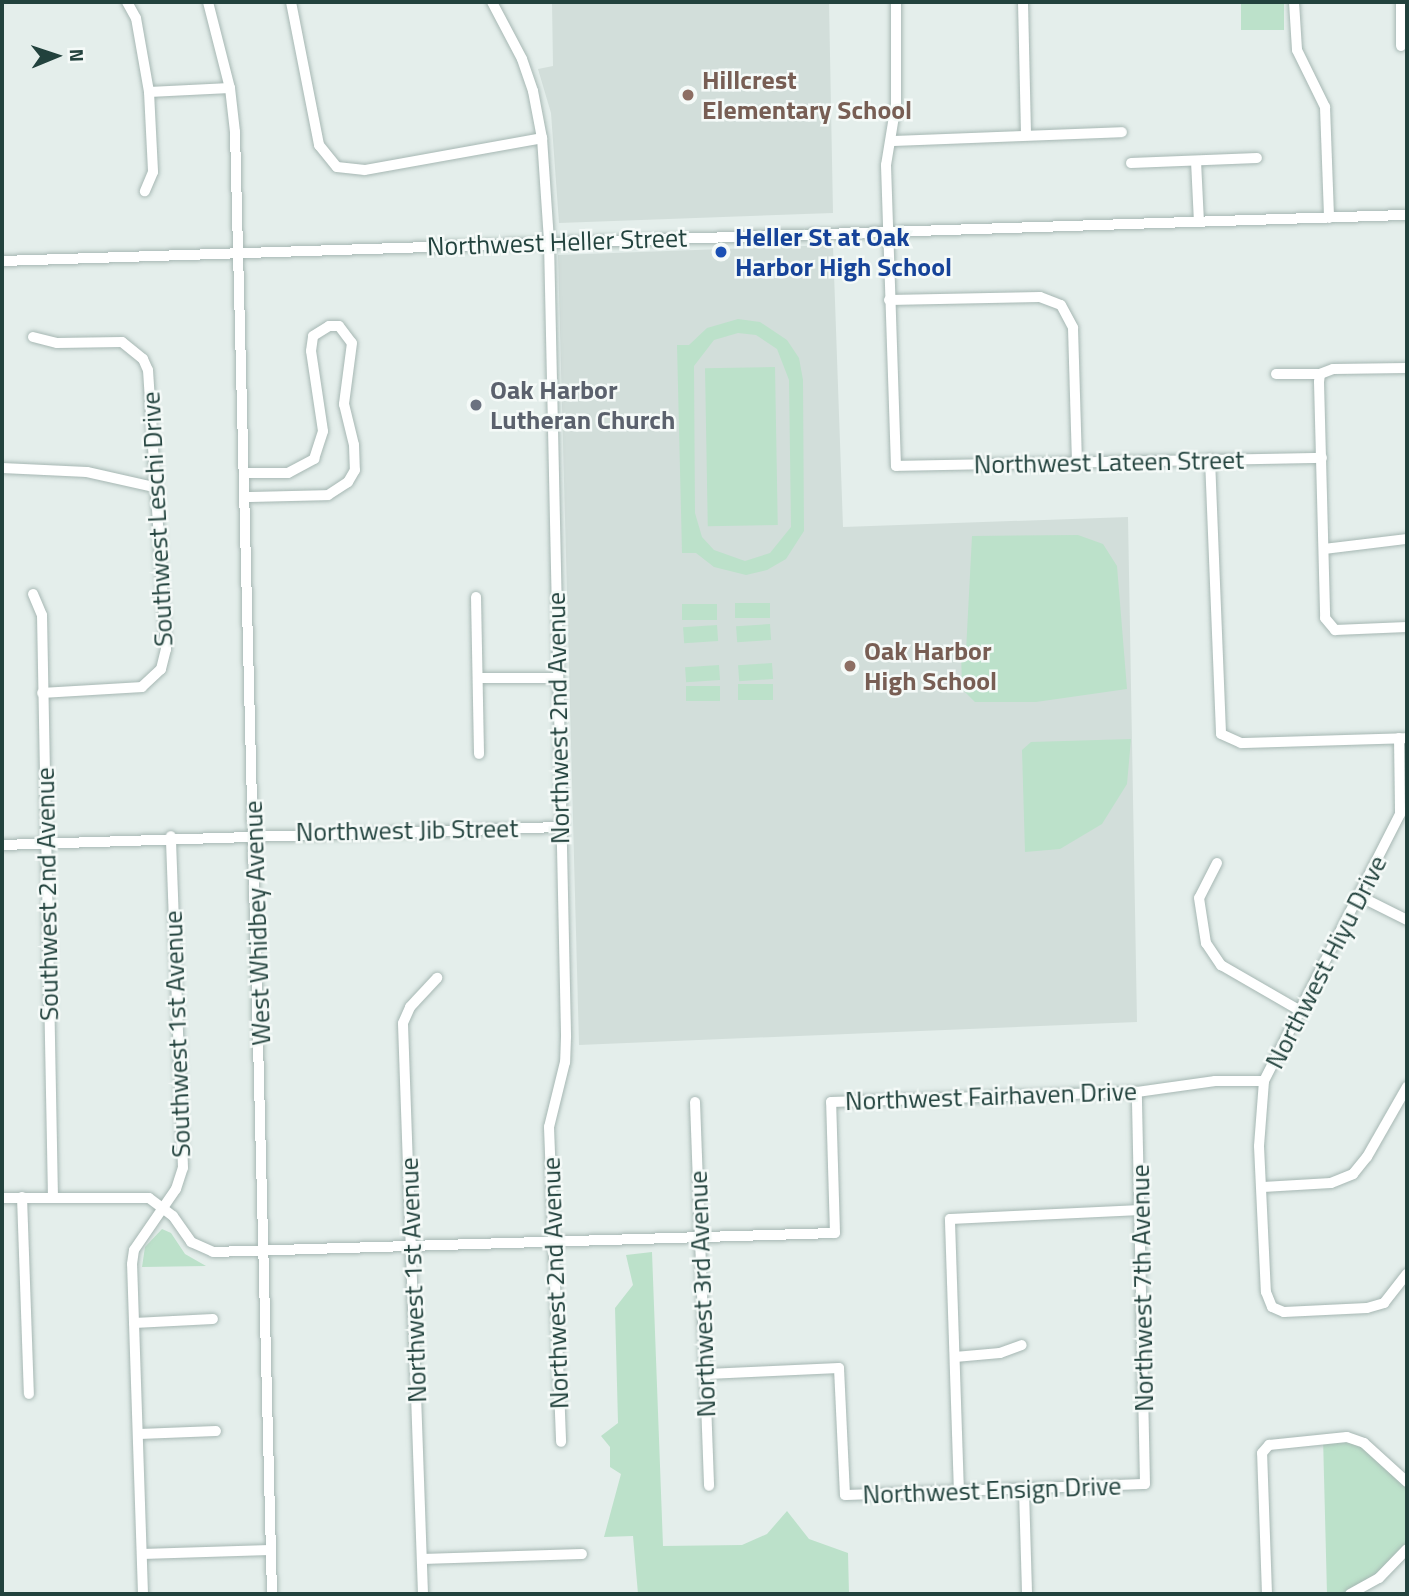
<!DOCTYPE html>
<html>
<head>
<meta charset="utf-8">
<style>
	body { margin:0 }
	#map { position:relative; width:1409px; height:1596px; overflow:hidden; background:#e4eeeb; font-family:"Titillium Web",sans-serif }
	div>[style] { position:absolute }
	.built>* { inset:0; background:#d2deda }
	.green>* { inset:0; background:#bce1ca; transform-origin:0 0 }
	.roads { filter:drop-shadow(0 0 2px #a6b7b3) drop-shadow(0 0 2px #a6b7b3) }
	.minor>* { height:10px; margin:-5px; padding:0 5px; transform-origin:5px; border-radius:5px; background:#fff }
	.dots>* { width:19px; height:19px; translate:-50% -50%; box-sizing:border-box; border:4px solid #f5faf8; border-radius:50% }
	span { translate:-50% -50%; white-space:nowrap; text-align:center; line-height:1.15; -webkit-text-stroke:5px #f5faf8; paint-order:stroke }
	.education-label { font-size:26px; color:#785e54; font-weight:700 }
	.left { translate:0 -50%; text-align:left }
	.transit-label { font-size:26px; color:#164399; font-weight:700 }
	.street-label { font-size:26px; color:#22423d }
	.worship-label { font-size:26px; color:#5b616d; font-weight:700 }
	.frame { position:absolute; inset:0; border:4px solid #22423d; pointer-events:none }
	.north { position:absolute; left:21px; top:21px; width:70px; height:70px; -webkit-text-stroke:5px #f5faf8; paint-order:stroke; rotate:88deg; font-size:19px; font-weight:700; line-height:28px; text-align:center; color:#22423d }
	.north::after { content:''; display:block; margin:auto; width:24px; height:32px; background:#22423d; clip-path:polygon(50% 0,100% 100%,50% 72%,0 100%) }
</style>
</head>
<body>
<div id="map">
	<div class="built">
		<div style="clip-path:polygon(552px 2px,829px 2px,833px 213px,559px 223px,551px 113px,538px 69px,553px 66px)"></div>
		<div style="clip-path:polygon(833px 245px,843px 527px,1128px 517px,1137px 1022px,579px 1045px,558px 255px)"></div>
	</div>
	<div class="green">
		<div style="left:1241px;top:2px;width:43px;height:28px"></div>
		<div style="clip-path:polygon(evenodd,738px 319px,760px 322px,787px 340px,799px 358px,803px 380px,804px 531px,786px 559px,767px 570px,746px 575px,714px 567px,696px 553px,682px 553px,677px 345px,689px 345px,707px 328px,738px 319px,738px 333px,756px 335px,777px 349px,789px 380px,791px 527px,770px 553px,745px 561px,714px 550px,702px 537px,695px 513px,694px 366px,714px 340px,738px 333px)"></div>
		<div style="left:775px;top:367px;width:158px;height:70px;rotate:89deg"></div>
		<div style="clip-path:polygon(1078px 535px,1103px 544px,1117px 566px,1127px 689px,1036px 702px,975px 702px,962px 689px,961px 651px,966px 651px,972px 536px)"></div>
		<div style="left:770px;top:603px;width:15px;height:35px;rotate:90deg"></div>
		<div style="left:717px;top:604px;width:16px;height:35px;rotate:90deg"></div>
		<div style="left:770px;top:624px;width:16px;height:34px;rotate:86deg"></div>
		<div style="left:717px;top:625px;width:16px;height:34px;rotate:86deg"></div>
		<div style="left:772px;top:663px;width:16px;height:34px;rotate:86deg"></div>
		<div style="left:719px;top:665px;width:15px;height:34px;rotate:86deg"></div>
		<div style="left:773px;top:684px;width:16px;height:35px;rotate:90deg"></div>
		<div style="left:720px;top:686px;width:15px;height:34px;rotate:90deg"></div>
		<div style="clip-path:polygon(1131px 739px,1127px 784px,1102px 824px,1060px 849px,1025px 852px,1022px 750px,1031px 742px)"></div>
		<div style="clip-path:polygon(162px 1229px,171px 1233px,185px 1254px,206px 1266px,142px 1267px,145px 1247px)"></div>
		<div style="clip-path:polygon(652px 1252px,663px 1546px,742px 1545px,767px 1534px,787px 1511px,809px 1539px,848px 1553px,849px 1594px,638px 1594px,633px 1536px,604px 1537px,621px 1474px,610px 1467px,610px 1447px,601px 1436px,618px 1423px,615px 1308px,633px 1285px,626px 1255px)"></div>
		<div style="clip-path:polygon(1323px 1437px,1364px 1443px,1407px 1482px,1407px 1549px,1397px 1563px,1350px 1594px,1327px 1594px)"></div>
	</div>
	<div class="roads">
		<div class="minor">
			<div style="left:127px;top:2px;width:18px;rotate:61deg"></div>
			<div style="left:136px;top:18px;width:75px;rotate:80deg"></div>
			<div style="left:149px;top:92px;width:80px;rotate:87.1deg"></div>
			<div style="left:153px;top:172px;width:21px;rotate:113deg"></div>
			<div style="left:208px;top:2px;width:89px;rotate:75.7deg"></div>
			<div style="left:230px;top:88px;width:44px;rotate:83.5deg"></div>
			<div style="left:235px;top:132px;width:1462px;rotate:88.55deg"></div>
			<div style="left:291px;top:2px;width:146px;rotate:78.9deg"></div>
			<div style="left:319px;top:145px;width:28px;rotate:51deg"></div>
			<div style="left:337px;top:167px;width:28px;rotate:6deg"></div>
			<div style="left:365px;top:170px;width:180px;rotate:-10.2deg"></div>
			<div style="left:492px;top:2px;width:64px;rotate:62.2deg"></div>
			<div style="left:522px;top:59px;width:34px;rotate:71deg"></div>
			<div style="left:533px;top:91px;width:48px;rotate:79.2deg"></div>
			<div style="left:542px;top:138px;width:104px;rotate:86.1deg"></div>
			<div style="left:549px;top:242px;width:795px;rotate:88.77deg"></div>
			<div style="left:566px;top:1037px;width:25px;rotate:92deg"></div>
			<div style="left:565px;top:1062px;width:67px;rotate:103.8deg"></div>
			<div style="left:549px;top:1127px;width:315px;rotate:87.8deg"></div>
			<div style="left:896px;top:2px;width:102px;rotate:90deg"></div>
			<div style="left:896px;top:104px;width:62px;rotate:99.3deg"></div>
			<div style="left:886px;top:165px;width:301px;rotate:88.1deg"></div>
			<div style="left:896px;top:466px;width:426px;rotate:-1.1deg"></div>
			<div style="left:1023px;top:2px;width:133px;rotate:88.7deg"></div>
			<div style="left:1294px;top:2px;width:48px;rotate:86.4deg"></div>
			<div style="left:1297px;top:50px;width:64px;rotate:63.8deg"></div>
			<div style="left:1325px;top:107px;width:111px;rotate:87.9deg"></div>
			<div style="left:1401px;top:2px;width:44px;rotate:90deg"></div>
			<div style="left:149px;top:92px;width:81px;rotate:-2.8deg"></div>
			<div style="left:892px;top:141px;width:230px;rotate:-2.2deg"></div>
			<div style="left:1196px;top:161px;width:61px;rotate:87.2deg"></div>
			<div style="left:1131px;top:163px;width:126px;rotate:-2.3deg"></div>
			<div style="left:2px;top:261px;width:1406px;rotate:-1.88deg"></div>
			<div style="left:889px;top:300px;width:151px;rotate:-1.1deg"></div>
			<div style="left:1040px;top:297px;width:22px;rotate:21deg"></div>
			<div style="left:1061px;top:305px;width:26px;rotate:62deg"></div>
			<div style="left:1073px;top:328px;width:134px;rotate:88.3deg"></div>
			<div style="left:33px;top:337px;width:25px;rotate:14deg"></div>
			<div style="left:57px;top:343px;width:65px;rotate:-0.9deg"></div>
			<div style="left:122px;top:342px;width:27px;rotate:39deg"></div>
			<div style="left:143px;top:359px;width:12px;rotate:66deg"></div>
			<div style="left:148px;top:370px;width:280px;rotate:86.3deg"></div>
			<div style="left:166px;top:649px;width:21px;rotate:104deg"></div>
			<div style="left:161px;top:669px;width:26px;rotate:137deg"></div>
			<div style="left:142px;top:687px;width:100px;rotate:176.6deg"></div>
			<div style="left:1407px;top:368px;width:74px;rotate:179.2deg"></div>
			<div style="left:1333px;top:369px;width:14px;rotate:159deg"></div>
			<div style="left:1320px;top:374px;width:8px;rotate:97deg"></div>
			<div style="left:1319px;top:382px;width:236px;rotate:88.5deg"></div>
			<div style="left:1325px;top:618px;width:16px;rotate:50deg"></div>
			<div style="left:1335px;top:630px;width:72px;rotate:-2.4deg"></div>
			<div style="left:1276px;top:374px;width:44px"></div>
			<div style="left:1210px;top:459px;width:275px;rotate:87.7deg"></div>
			<div style="left:1221px;top:734px;width:22px;rotate:24deg"></div>
			<div style="left:1241px;top:743px;width:166px;rotate:-1.7deg"></div>
			<div style="left:2px;top:468px;width:85px;rotate:2.7deg"></div>
			<div style="left:87px;top:472px;width:69px;rotate:12.6deg"></div>
			<div style="left:245px;top:473px;width:43px"></div>
			<div style="left:288px;top:473px;width:30px;rotate:-28deg"></div>
			<div style="left:314px;top:459px;width:29px;rotate:-72deg"></div>
			<div style="left:323px;top:431px;width:81px;rotate:-98.5deg"></div>
			<div style="left:311px;top:351px;width:15px;rotate:-82deg"></div>
			<div style="left:313px;top:336px;width:19px;rotate:-32deg"></div>
			<div style="left:329px;top:326px;width:10px"></div>
			<div style="left:339px;top:326px;width:21px;rotate:53deg"></div>
			<div style="left:352px;top:343px;width:62px;rotate:97.5deg"></div>
			<div style="left:344px;top:404px;width:42px;rotate:76.3deg"></div>
			<div style="left:354px;top:445px;width:25px;rotate:88deg"></div>
			<div style="left:355px;top:470px;width:14px;rotate:120deg"></div>
			<div style="left:348px;top:482px;width:24px;rotate:147deg"></div>
			<div style="left:328px;top:495px;width:83px;rotate:178.6deg"></div>
			<div style="left:1324px;top:549px;width:84px;rotate:-6.9deg"></div>
			<div style="left:33px;top:594px;width:23px;rotate:67deg"></div>
			<div style="left:42px;top:615px;width:581px;rotate:88.92deg"></div>
			<div style="left:476px;top:597px;width:157px;rotate:88.9deg"></div>
			<div style="left:478px;top:678px;width:78px"></div>
			<div style="left:1399px;top:738px;width:76px;rotate:89.2deg"></div>
			<div style="left:1400px;top:814px;width:300px;rotate:117deg"></div>
			<div style="left:1264px;top:1081px;width:65px;rotate:94.4deg"></div>
			<div style="left:1259px;top:1146px;width:146px;rotate:87.3deg"></div>
			<div style="left:1266px;top:1292px;width:16px;rotate:68deg"></div>
			<div style="left:1272px;top:1307px;width:13px;rotate:23deg"></div>
			<div style="left:1284px;top:1312px;width:83px;rotate:-2.8deg"></div>
			<div style="left:1367px;top:1308px;width:18px;rotate:-16deg"></div>
			<div style="left:1384px;top:1303px;width:37px;rotate:-52deg"></div>
			<div style="left:2px;top:845px;width:558px;rotate:-1.85deg"></div>
			<div style="left:1217px;top:863px;width:39px;rotate:117deg"></div>
			<div style="left:1199px;top:898px;width:46px;rotate:81.2deg"></div>
			<div style="left:1206px;top:943px;width:27px;rotate:56deg"></div>
			<div style="left:1221px;top:965px;width:90px;rotate:30deg"></div>
			<div style="left:1361px;top:897px;width:51px;rotate:26.6deg"></div>
			<div style="left:695px;top:1102px;width:384px;rotate:87.9deg"></div>
			<div style="left:1263px;top:1187px;width:68px;rotate:-3.4deg"></div>
			<div style="left:1331px;top:1183px;width:24px;rotate:-22deg"></div>
			<div style="left:1353px;top:1174px;width:22px;rotate:-51deg"></div>
			<div style="left:1367px;top:1157px;width:81px;rotate:-60.3deg"></div>
			<div style="left:22px;top:1197px;width:197px;rotate:88deg"></div>
			<div style="left:2px;top:1198px;width:147px"></div>
			<div style="left:149px;top:1198px;width:30px;rotate:37deg"></div>
			<div style="left:173px;top:1216px;width:32px;rotate:55deg"></div>
			<div style="left:191px;top:1242px;width:24px;rotate:24deg"></div>
			<div style="left:213px;top:1252px;width:622px;rotate:-1.75deg"></div>
			<div style="left:835px;top:1233px;width:131px;rotate:-91.7deg"></div>
			<div style="left:831px;top:1102px;width:306px;rotate:-1.9deg"></div>
			<div style="left:1137px;top:1092px;width:79px;rotate:-8deg"></div>
			<div style="left:1215px;top:1081px;width:49px"></div>
			<div style="left:134px;top:1323px;width:79px;rotate:-2.9deg"></div>
			<div style="left:955px;top:1357px;width:45px;rotate:-5.1deg"></div>
			<div style="left:1000px;top:1353px;width:23px;rotate:-20deg"></div>
			<div style="left:707px;top:1374px;width:132px;rotate:-2.6deg"></div>
			<div style="left:839px;top:1368px;width:127px;rotate:87.3deg"></div>
			<div style="left:845px;top:1495px;width:300px;rotate:-2.1deg"></div>
			<div style="left:1145px;top:1484px;width:392px;rotate:-91.2deg"></div>
			<div style="left:139px;top:1434px;width:77px;rotate:-2.2deg"></div>
			<div style="left:1024px;top:1491px;width:103px;rotate:88.3deg"></div>
			<div style="left:959px;top:1493px;width:274px;rotate:-91.9deg"></div>
			<div style="left:950px;top:1219px;width:191px;rotate:-2.7deg"></div>
			<div style="left:142px;top:1554px;width:128px;rotate:-1.8deg"></div>
			<div style="left:422px;top:1559px;width:160px;rotate:-1.8deg"></div>
			<div style="left:143px;top:1594px;width:330px;rotate:-91.9deg"></div>
			<div style="left:132px;top:1264px;width:14px;rotate:-82deg"></div>
			<div style="left:134px;top:1250px;width:74px;rotate:-55.5deg"></div>
			<div style="left:176px;top:1189px;width:22px;rotate:-72deg"></div>
			<div style="left:183px;top:1168px;width:332px;rotate:-92.1deg"></div>
			<div style="left:423px;top:1594px;width:571px;rotate:-92.01deg"></div>
			<div style="left:403px;top:1023px;width:17px;rotate:-66deg"></div>
			<div style="left:410px;top:1007px;width:40px;rotate:-47deg"></div>
			<div style="left:1267px;top:1594px;width:141px;rotate:-92deg"></div>
			<div style="left:1262px;top:1453px;width:11px;rotate:-49deg"></div>
			<div style="left:1269px;top:1445px;width:78px;rotate:-5.9deg"></div>
			<div style="left:1347px;top:1437px;width:18px;rotate:19deg"></div>
			<div style="left:1364px;top:1443px;width:58px;rotate:42.2deg"></div>
			<div style="left:1350px;top:1594px;width:33px;rotate:-29deg"></div>
			<div style="left:1379px;top:1578px;width:40px;rotate:-46deg"></div>
		</div>
	</div>
	<div class="dots">
		<div style="left:688px;top:95px;background:#8d6e63"></div>
		<div style="left:721px;top:252px;background:#1a4fb4"></div>
		<div style="left:476px;top:405px;background:#6b7280"></div>
		<div style="left:850px;top:666px;background:#8d6e63"></div>
	</div>
	<div class="education-label">
		<span class="left" style="left:702px;top:95px">Hillcrest<br>Elementary School</span>
		<span class="left" style="left:864px;top:666px">Oak Harbor<br>High School</span>
	</div>
	<div class="transit-label">
		<span class="left" style="left:735px;top:252px">Heller St at Oak<br>Harbor High School</span>
	</div>
	<div class="street-label">
		<span style="left:557px;top:242px;rotate:-2deg">Northwest Heller Street</span>
		<span style="left:1109px;top:462px;rotate:-1deg">Northwest Lateen Street</span>
		<span style="left:157px;top:519px;rotate:-93deg">Southwest Leschi Drive</span>
		<span style="left:558px;top:718px;rotate:-91deg">Northwest 2nd Avenue</span>
		<span style="left:407px;top:830px;rotate:-1deg">Northwest Jib Street</span>
		<span style="left:47px;top:894px;rotate:-91deg">Southwest 2nd Avenue</span>
		<span style="left:257px;top:923px;rotate:-92deg">West Whidbey Avenue</span>
		<span style="left:1326px;top:962px;rotate:-63deg">Northwest Hiyu Drive</span>
		<span style="left:177px;top:1034px;rotate:-92deg">Southwest 1st Avenue</span>
		<span style="left:991px;top:1096px;rotate:-2deg">Northwest Fairhaven Drive</span>
		<span style="left:413px;top:1280px;rotate:-92deg">Northwest 1st Avenue</span>
		<span style="left:555px;top:1283px;rotate:-92deg">Northwest 2nd Avenue</span>
		<span style="left:1142px;top:1288px;rotate:-91deg">Northwest 7th Avenue</span>
		<span style="left:702px;top:1294px;rotate:-92deg">Northwest 3rd Avenue</span>
		<span style="left:992px;top:1490px;rotate:-2deg">Northwest Ensign Drive</span>
	</div>
	<div class="worship-label">
		<span class="left" style="left:490px;top:405px">Oak Harbor<br>Lutheran Church</span>
	</div>
	<div class="frame"></div>
	<div class="north">N</div>
</div>
</body>
</html>
